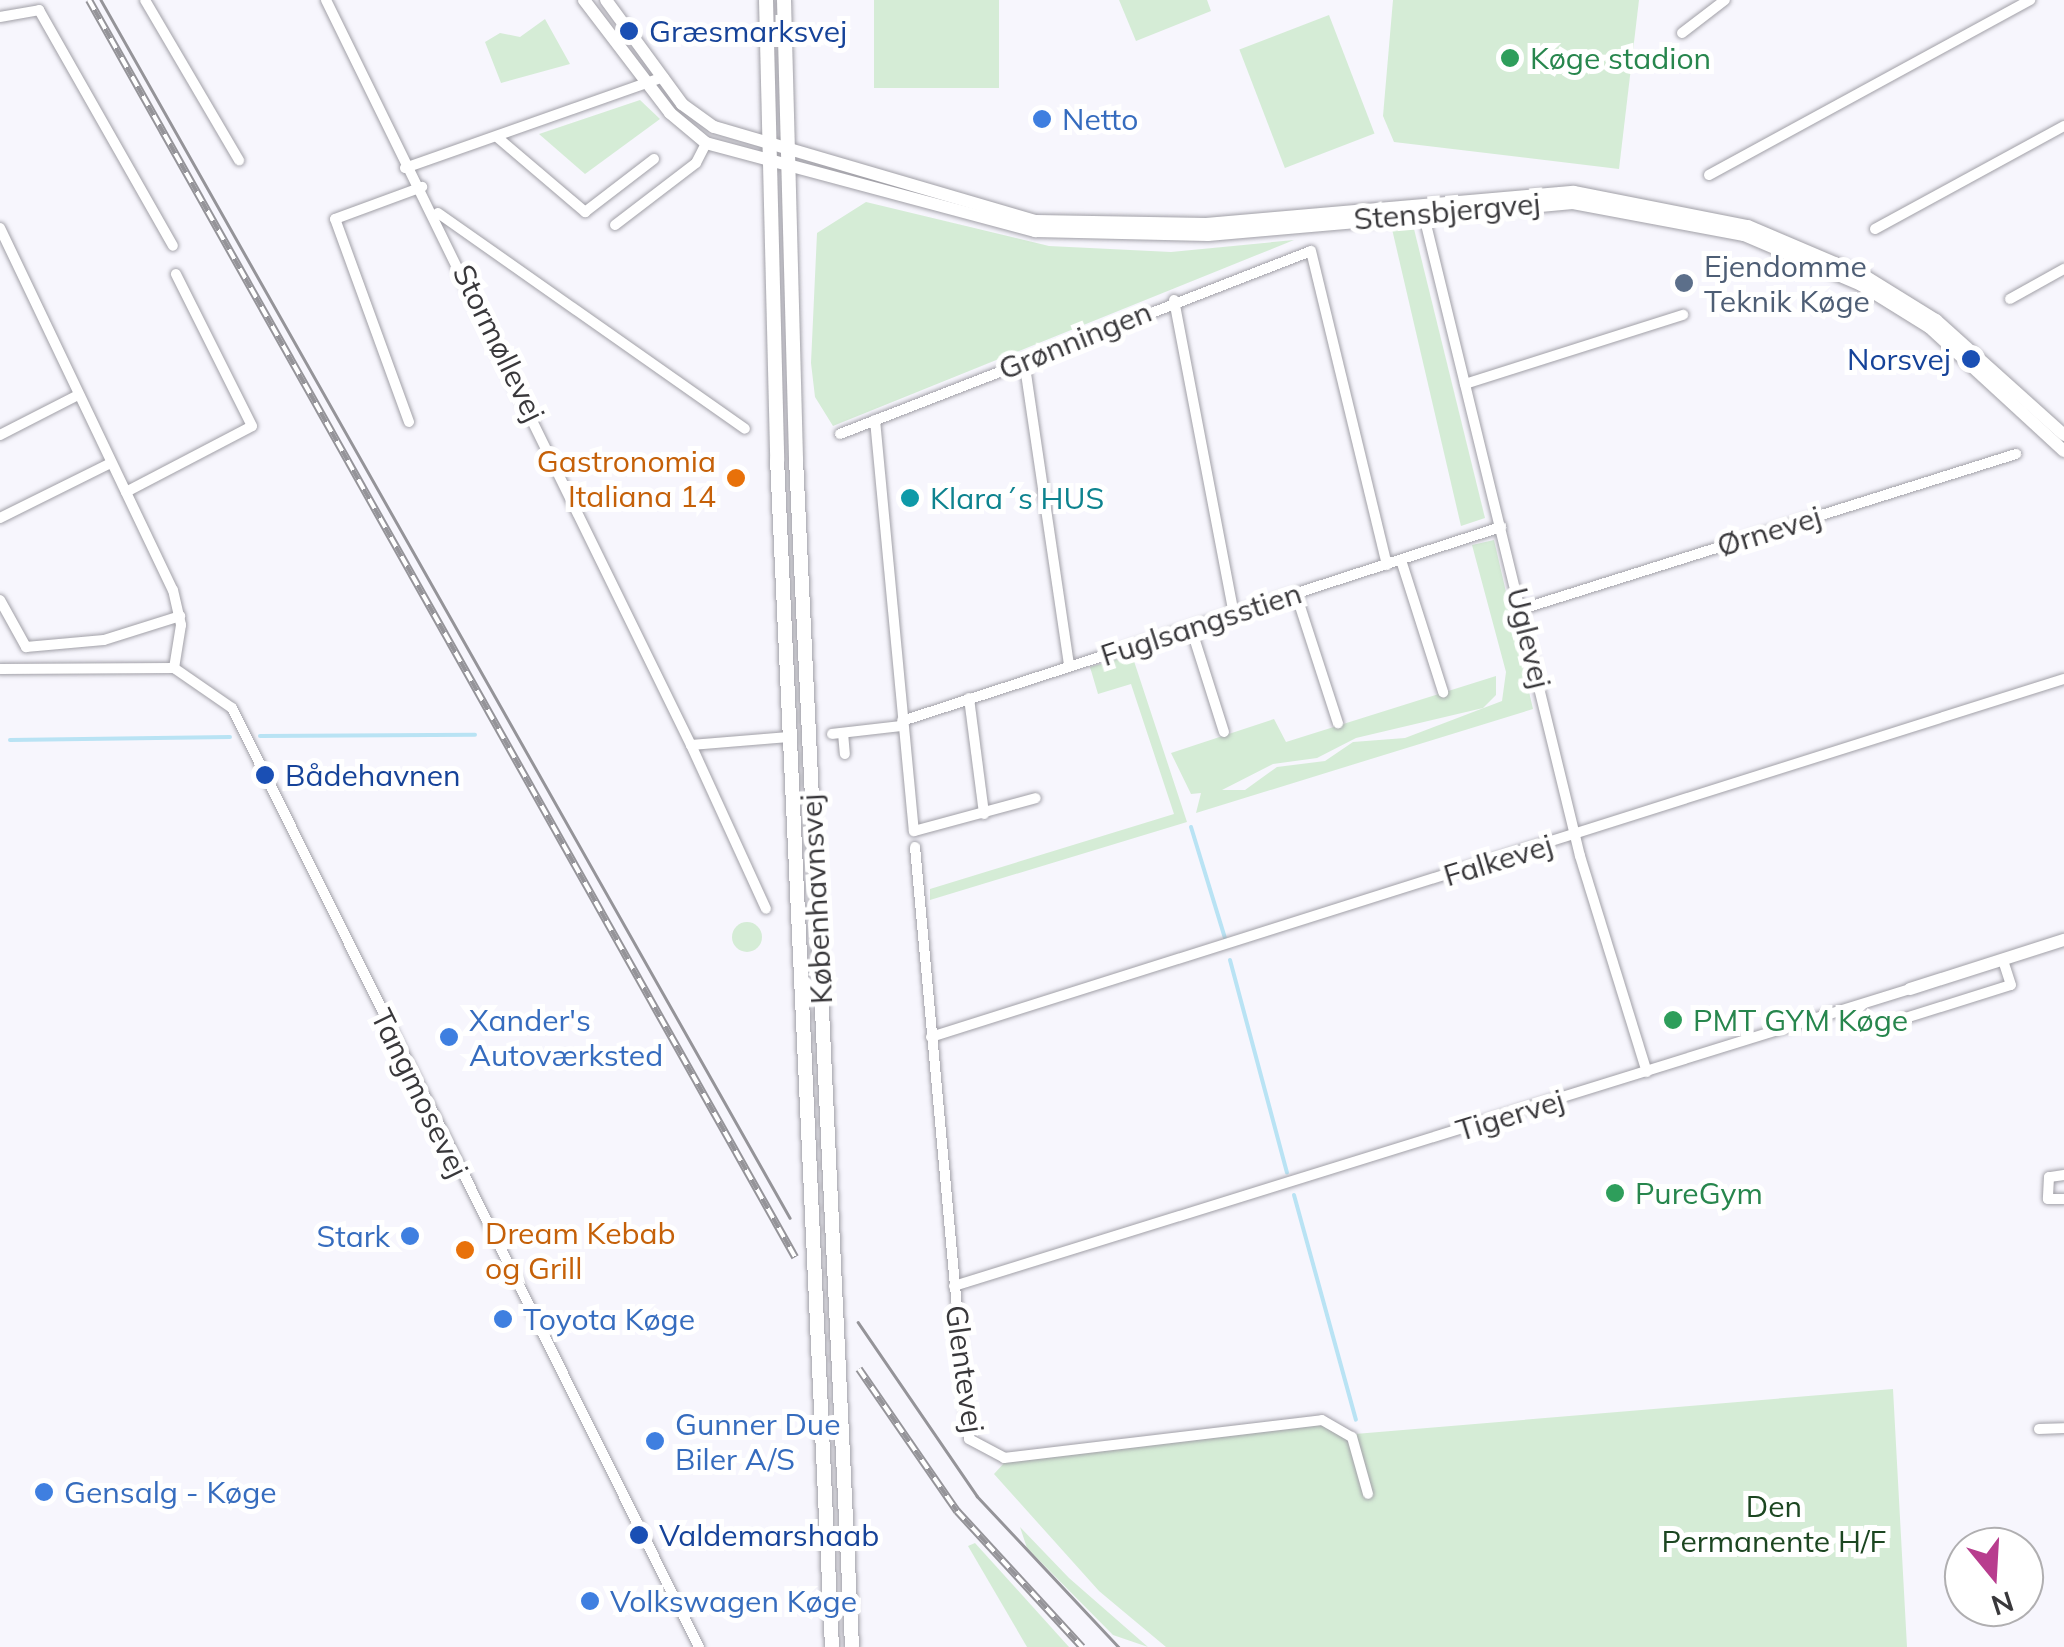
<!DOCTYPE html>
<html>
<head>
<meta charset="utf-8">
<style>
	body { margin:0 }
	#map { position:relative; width:2064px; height:1647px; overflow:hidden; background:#f7f6fd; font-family:Mulish,sans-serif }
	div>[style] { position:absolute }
	.green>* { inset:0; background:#d5ecd6; transform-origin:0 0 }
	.round { border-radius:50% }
	.stream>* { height:4px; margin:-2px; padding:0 2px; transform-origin:2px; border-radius:2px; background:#b9e3f4 }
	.roads { filter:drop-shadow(0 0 2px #a1a0a7) drop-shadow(0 0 2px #a1a0a7) }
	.minor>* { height:10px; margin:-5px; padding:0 5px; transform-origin:5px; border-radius:5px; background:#fff }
	.tertiary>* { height:12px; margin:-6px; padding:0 6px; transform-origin:6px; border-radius:6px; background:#fff }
	.secondary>* { height:14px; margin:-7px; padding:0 7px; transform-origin:7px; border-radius:7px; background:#fff }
	.tram>* { height:2.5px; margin:-1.25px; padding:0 1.25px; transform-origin:1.25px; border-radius:1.25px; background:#959499 }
	.rail>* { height:8px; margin-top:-4px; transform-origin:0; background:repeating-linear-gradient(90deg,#fff 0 11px,#959499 0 22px); box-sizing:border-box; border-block:2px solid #959499 }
	.dots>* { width:28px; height:28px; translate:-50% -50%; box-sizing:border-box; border:5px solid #fff; border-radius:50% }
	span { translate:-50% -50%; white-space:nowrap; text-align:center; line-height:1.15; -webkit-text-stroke:10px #fff; paint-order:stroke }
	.transit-label { font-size:30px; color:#164399 }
	.left { translate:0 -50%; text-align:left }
	.right { translate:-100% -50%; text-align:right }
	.leisure-label { font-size:30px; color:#27864d }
	.shop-label { font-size:30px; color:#366cbe }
	.street-label { font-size:30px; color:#39383b }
	.service-label { font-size:30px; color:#4e5e75 }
	.food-label { font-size:30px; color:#c56008 }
	.culture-label { font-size:30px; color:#0d838f }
	.park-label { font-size:30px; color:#1c4621 }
	.north { position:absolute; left:1944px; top:1527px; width:100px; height:100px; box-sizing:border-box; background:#fff; border:2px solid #b0afb1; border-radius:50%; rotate:162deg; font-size:28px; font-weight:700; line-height:40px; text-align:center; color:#39383b }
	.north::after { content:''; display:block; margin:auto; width:35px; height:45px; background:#b83d8e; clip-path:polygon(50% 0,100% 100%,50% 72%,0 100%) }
</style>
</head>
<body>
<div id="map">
	<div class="green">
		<div style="left:874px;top:0;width:125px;height:88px"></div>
		<div style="clip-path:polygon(1119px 0,1207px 0,1211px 11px,1136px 41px)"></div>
		<div style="clip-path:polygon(1393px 0,1639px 0,1619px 169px,1394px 142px,1383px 116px)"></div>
		<div style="left:1329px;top:15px;width:127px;height:96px;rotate:69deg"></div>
		<div style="clip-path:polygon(545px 19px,570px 64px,501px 83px,485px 42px,500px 33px,520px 37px)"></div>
		<div style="clip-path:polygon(640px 100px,660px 119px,585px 174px,539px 134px)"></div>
		<div style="clip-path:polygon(866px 202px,1049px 246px,1171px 252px,1294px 240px,833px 426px,815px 397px,811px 363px,817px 233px)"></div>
		<div style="clip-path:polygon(1392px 229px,1414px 229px,1485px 518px,1461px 526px)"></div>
		<div style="clip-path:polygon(1494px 540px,1533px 709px,1196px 813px,1201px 793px,1191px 794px,1171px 753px,1274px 719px,1286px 742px,1496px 676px,1496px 695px,1483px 708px,1356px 738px,1317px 758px,1273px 764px,1222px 790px,1245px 790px,1277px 767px,1325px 761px,1353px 742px,1405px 738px,1502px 701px,1506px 672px,1472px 545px)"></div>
		<div style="clip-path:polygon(1132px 655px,1187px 822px,930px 900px,930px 889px,1174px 814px,1131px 684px,1098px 694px,1090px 667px)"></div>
		<div class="round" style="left:732px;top:922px;width:30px;height:30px"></div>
		<div style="clip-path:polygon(1893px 1389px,1907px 1647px,1166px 1647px,1099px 1591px,994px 1474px,1004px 1463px,1323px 1425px,1343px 1435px)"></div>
		<div style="clip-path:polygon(1020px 1527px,1069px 1578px,1148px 1647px,1113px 1635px,1027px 1548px)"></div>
		<div style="clip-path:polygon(975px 1543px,1069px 1647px,1027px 1647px,968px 1546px)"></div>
	</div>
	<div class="stream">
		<div style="left:260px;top:736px;width:215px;rotate:-0.3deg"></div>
		<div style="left:10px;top:740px;width:220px;rotate:-0.8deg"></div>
		<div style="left:1191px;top:827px;width:116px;rotate:73deg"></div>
		<div style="left:1230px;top:960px;width:220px;rotate:75deg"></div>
		<div style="left:1294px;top:1195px;width:233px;rotate:74.6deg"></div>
	</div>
	<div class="roads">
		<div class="minor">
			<div style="left:145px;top:0;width:186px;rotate:59.6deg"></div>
			<div style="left:326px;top:0;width:830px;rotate:63.9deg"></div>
			<div style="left:691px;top:745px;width:98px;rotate:-4.7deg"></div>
			<div style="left:0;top:17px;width:40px;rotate:-10deg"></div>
			<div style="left:39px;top:10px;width:271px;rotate:60.4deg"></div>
			<div style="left:1682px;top:33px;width:54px;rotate:-37.5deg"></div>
			<div style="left:497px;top:137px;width:116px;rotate:40.4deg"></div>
			<div style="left:585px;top:212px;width:87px;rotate:-37.5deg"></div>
			<div style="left:405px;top:168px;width:274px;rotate:-19.4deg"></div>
			<div style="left:1709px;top:175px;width:366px;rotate:-28.6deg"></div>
			<div style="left:1423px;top:212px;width:663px;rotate:76.3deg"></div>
			<div style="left:1580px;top:856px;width:226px;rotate:72.8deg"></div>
			<div style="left:438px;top:213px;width:375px;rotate:35.1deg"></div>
			<div style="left:615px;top:225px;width:102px;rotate:-37.4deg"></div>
			<div style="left:696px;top:163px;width:22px;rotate:-63deg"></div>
			<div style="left:0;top:228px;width:401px;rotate:64.5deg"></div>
			<div style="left:173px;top:590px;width:36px;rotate:77deg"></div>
			<div style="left:181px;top:625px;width:44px;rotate:99.2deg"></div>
			<div style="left:1875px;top:229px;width:215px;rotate:-28.6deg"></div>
			<div style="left:2010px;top:299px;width:62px;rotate:-29.1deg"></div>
			<div style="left:1174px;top:300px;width:320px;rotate:79.2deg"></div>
			<div style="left:1024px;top:360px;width:309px;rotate:81.6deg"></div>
			<div style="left:1465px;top:384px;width:229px;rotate:-17.6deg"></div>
			<div style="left:875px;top:420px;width:413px;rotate:84.6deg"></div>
			<div style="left:914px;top:831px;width:126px;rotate:-15.1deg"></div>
			<div style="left:409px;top:422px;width:216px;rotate:-110deg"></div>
			<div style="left:335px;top:219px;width:93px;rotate:-20.2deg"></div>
			<div style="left:840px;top:434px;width:505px;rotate:-21.23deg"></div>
			<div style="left:1311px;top:251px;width:323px;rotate:76.4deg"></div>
			<div style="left:0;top:435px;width:88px;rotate:-27.1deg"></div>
			<div style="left:126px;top:492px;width:142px;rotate:-27.6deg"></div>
			<div style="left:252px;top:426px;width:170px;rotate:-116.6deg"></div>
			<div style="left:0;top:518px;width:124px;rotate:-26.4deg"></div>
			<div style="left:1401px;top:560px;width:139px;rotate:72.3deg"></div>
			<div style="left:1296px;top:594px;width:136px;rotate:72deg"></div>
			<div style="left:0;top:600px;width:54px;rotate:61deg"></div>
			<div style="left:26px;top:647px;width:78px;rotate:-5.1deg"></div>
			<div style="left:104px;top:640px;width:80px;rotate:-17.5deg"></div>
			<div style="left:1522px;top:609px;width:518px;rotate:-17.42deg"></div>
			<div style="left:1191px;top:628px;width:109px;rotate:72.4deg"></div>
			<div style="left:0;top:669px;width:174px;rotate:-0.3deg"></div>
			<div style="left:174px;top:668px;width:70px;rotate:34.6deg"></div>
			<div style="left:232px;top:708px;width:1049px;rotate:63.56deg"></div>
			<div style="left:969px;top:698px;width:117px;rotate:82.6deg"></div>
			<div style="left:902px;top:721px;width:630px;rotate:-17.95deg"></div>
			<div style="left:843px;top:733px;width:21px;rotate:85deg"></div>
			<div style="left:832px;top:734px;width:69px;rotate:-6.6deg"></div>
			<div style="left:691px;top:745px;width:180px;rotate:65.4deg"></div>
			<div style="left:915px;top:847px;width:594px;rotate:84.79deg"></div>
			<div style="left:969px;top:1439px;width:40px;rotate:28deg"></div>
			<div style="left:1004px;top:1458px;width:320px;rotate:-6.8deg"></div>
			<div style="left:1322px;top:1420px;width:34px;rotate:30deg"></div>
			<div style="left:1352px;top:1437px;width:59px;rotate:74.3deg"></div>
			<div style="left:1899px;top:1020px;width:117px;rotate:-17.4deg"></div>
			<div style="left:2011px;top:985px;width:26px;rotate:-108deg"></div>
			<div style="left:931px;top:1037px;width:1188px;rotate:-17.54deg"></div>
			<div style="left:2064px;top:1175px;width:15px;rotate:172deg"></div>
			<div style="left:2049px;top:1177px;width:22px;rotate:93deg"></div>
			<div style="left:2048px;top:1199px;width:16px"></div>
			<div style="left:954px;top:1286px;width:1001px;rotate:-17.26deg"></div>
			<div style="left:2039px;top:1429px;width:25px;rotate:-2deg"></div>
		</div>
		<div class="tertiary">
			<div style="left:584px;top:0;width:142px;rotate:52.7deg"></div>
			<div style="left:670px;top:113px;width:47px;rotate:39.8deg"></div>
			<div style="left:706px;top:143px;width:341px;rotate:15deg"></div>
			<div style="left:1035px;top:231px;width:173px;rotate:1.3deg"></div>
			<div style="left:1208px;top:235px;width:366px;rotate:-5deg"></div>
			<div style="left:1573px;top:203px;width:174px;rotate:10.6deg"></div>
			<div style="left:1744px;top:235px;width:127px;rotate:23.1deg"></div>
			<div style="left:1861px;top:285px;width:80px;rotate:31.7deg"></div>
			<div style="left:1929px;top:327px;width:183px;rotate:42.6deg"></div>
			<div style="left:606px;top:0;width:129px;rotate:53.8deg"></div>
			<div style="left:682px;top:104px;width:39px;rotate:36deg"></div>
			<div style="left:714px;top:127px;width:335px;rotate:16.3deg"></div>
			<div style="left:1036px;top:221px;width:170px;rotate:1deg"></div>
			<div style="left:1206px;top:224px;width:369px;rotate:-5deg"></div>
			<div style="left:1574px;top:192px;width:177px;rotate:11.1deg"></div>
			<div style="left:1748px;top:226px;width:127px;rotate:23.1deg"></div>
			<div style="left:1865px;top:276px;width:84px;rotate:31.8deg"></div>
			<div style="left:1936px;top:320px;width:172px;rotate:41.9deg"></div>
			<div style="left:1910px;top:989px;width:162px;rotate:-17.7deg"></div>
		</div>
		<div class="secondary">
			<div style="left:766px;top:0;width:459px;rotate:88.6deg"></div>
			<div style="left:777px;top:459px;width:1189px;rotate:87.35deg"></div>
			<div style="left:784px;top:0;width:459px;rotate:88.5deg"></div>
			<div style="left:796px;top:459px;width:1189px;rotate:87.3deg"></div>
		</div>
	</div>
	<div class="tram">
		<div style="left:101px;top:0;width:1399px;rotate:60.5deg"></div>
		<div style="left:858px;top:1322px;width:211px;rotate:55.6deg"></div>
		<div style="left:977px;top:1496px;width:207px;rotate:46.8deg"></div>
	</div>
	<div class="rail">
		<div style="left:89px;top:0;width:1442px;rotate:60.68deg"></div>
		<div style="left:859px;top:1369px;width:173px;rotate:55.4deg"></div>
		<div style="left:957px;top:1511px;width:185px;rotate:47.4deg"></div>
	</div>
	<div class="dots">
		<div style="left:629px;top:31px;background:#1a4fb4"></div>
		<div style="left:1510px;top:58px;background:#2e9e5b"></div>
		<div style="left:1042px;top:119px;background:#3f7fe0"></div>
		<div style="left:1684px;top:283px;background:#5c6f8a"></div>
		<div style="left:1971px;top:359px;background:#1a4fb4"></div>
		<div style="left:736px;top:478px;background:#e8710a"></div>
		<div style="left:910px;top:498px;background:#0f9aa8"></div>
		<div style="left:265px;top:775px;background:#1a4fb4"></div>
		<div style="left:1673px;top:1020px;background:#2e9e5b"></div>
		<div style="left:449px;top:1037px;background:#3f7fe0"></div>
		<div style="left:1615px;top:1193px;background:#2e9e5b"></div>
		<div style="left:410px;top:1236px;background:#3f7fe0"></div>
		<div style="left:465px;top:1250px;background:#e8710a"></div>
		<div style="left:503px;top:1319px;background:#3f7fe0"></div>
		<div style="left:655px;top:1441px;background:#3f7fe0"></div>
		<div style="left:44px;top:1492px;background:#3f7fe0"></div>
		<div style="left:639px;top:1535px;background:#1a4fb4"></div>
		<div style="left:590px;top:1601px;background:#3f7fe0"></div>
	</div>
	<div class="transit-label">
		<span class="left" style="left:649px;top:31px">Græsmarksvej</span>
		<span class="right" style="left:1951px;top:359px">Norsvej</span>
		<span class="left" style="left:285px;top:775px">Bådehavnen</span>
		<span class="left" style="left:659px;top:1535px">Valdemarshaab</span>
	</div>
	<div class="leisure-label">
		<span class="left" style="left:1530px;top:58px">Køge stadion</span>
		<span class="left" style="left:1693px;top:1020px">PMT GYM Køge</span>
		<span class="left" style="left:1635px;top:1193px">PureGym</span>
	</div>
	<div class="shop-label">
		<span class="left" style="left:1062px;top:119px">Netto</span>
		<span class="left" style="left:469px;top:1037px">Xander's<br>Autoværksted</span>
		<span class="right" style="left:390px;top:1236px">Stark</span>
		<span class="left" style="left:523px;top:1319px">Toyota Køge</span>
		<span class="left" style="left:675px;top:1441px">Gunner Due<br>Biler A/S</span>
		<span class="left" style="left:64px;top:1492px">Gensalg - Køge</span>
		<span class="left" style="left:610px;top:1601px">Volkswagen Køge</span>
	</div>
	<div class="street-label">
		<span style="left:1447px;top:211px;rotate:-5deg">Stensbjergvej</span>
		<span style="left:1075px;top:340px;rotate:-22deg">Grønningen</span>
		<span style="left:499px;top:343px;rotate:64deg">Stormøllevej</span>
		<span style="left:1769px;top:531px;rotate:-17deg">Ørnevej</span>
		<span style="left:1201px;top:624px;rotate:-18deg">Fuglsangsstien</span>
		<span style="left:1529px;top:638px;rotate:76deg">Uglevej</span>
		<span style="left:1498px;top:860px;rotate:-17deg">Falkevej</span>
		<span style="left:816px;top:899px;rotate:-93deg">Københavnsvej</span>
		<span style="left:420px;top:1093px;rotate:64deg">Tangmosevej</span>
		<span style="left:1510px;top:1115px;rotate:-17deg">Tigervej</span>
		<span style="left:965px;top:1369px;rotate:82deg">Glentevej</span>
	</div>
	<div class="service-label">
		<span class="left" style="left:1704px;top:283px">Ejendomme<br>Teknik Køge</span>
	</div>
	<div class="food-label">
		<span class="right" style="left:716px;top:478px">Gastronomia<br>Italiana 14</span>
		<span class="left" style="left:485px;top:1250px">Dream Kebab<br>og Grill</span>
	</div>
	<div class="culture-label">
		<span class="left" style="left:930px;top:498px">Klara´s HUS</span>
	</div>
	<div class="park-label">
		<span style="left:1774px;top:1523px">Den<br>Permanente H/F</span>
	</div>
	<div class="north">N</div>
</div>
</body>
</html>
